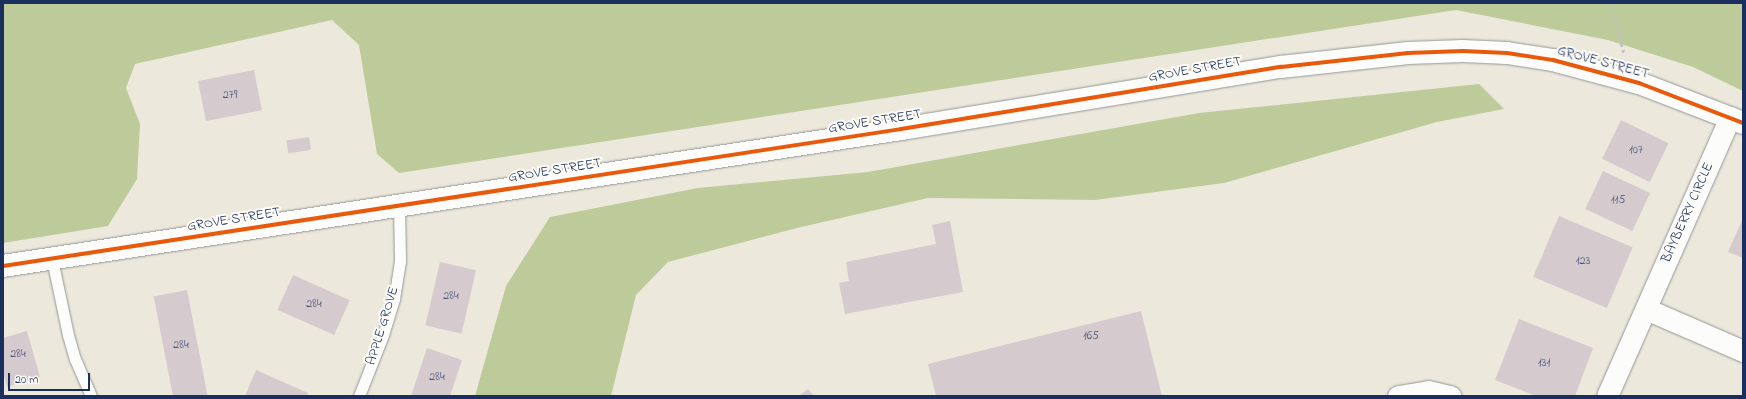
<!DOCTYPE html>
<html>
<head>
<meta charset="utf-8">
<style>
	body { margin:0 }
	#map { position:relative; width:1746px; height:399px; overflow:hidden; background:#ece8dc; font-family:"Indie Flower",sans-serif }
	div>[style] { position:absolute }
	.forest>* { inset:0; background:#bdcb9b }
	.building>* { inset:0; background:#d5cacd; transform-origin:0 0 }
	.path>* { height:2.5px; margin-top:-1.25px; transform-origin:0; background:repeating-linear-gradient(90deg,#c0c1c3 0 3px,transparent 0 6px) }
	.roads { filter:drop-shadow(0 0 1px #949697) drop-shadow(0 0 1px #949697) }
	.service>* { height:11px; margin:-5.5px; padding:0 5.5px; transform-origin:5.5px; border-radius:5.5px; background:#fcfcfa }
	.minor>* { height:21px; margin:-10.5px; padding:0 10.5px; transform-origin:10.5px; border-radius:10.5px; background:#fcfcfa }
	.tertiary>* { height:22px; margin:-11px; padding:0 11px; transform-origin:11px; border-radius:11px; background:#fcfcfa }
	.cycleway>* { height:4px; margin:-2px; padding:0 2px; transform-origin:2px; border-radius:2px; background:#e8590c }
	span { translate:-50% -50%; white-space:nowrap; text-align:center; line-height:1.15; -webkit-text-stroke:4px #fdfcf7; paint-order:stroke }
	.number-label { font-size:12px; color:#4a567a }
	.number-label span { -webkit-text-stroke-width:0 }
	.street-label { font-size:14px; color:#1b2f5e }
	.frame { position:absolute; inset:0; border:4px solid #1b2f5e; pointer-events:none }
	.scale { position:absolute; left:8px; top:373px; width:82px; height:18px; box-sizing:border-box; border:2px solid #1b2f5e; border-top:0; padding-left:5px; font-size:12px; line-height:14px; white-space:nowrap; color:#1b2f5e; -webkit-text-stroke:3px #fdfcf7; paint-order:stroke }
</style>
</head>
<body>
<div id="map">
	<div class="forest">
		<div style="clip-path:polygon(3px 3px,1743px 3px,1743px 91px,1693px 67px,1608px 40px,1456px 10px,399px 173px,377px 154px,359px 45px,332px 20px,135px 64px,126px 88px,140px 124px,137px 179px,108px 226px,3px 243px)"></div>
		<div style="clip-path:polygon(1479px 84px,1504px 109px,1437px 122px,1224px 183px,1095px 200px,928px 198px,797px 228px,668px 262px,636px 295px,611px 396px,475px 396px,506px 286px,550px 217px,698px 188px,868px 172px,1199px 113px)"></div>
	</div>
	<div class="building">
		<div style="left:254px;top:70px;width:41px;height:57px;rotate:79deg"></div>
		<div style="left:1621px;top:120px;width:53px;height:43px;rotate:26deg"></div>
		<div style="left:309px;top:137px;width:13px;height:23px;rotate:81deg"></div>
		<div style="left:1603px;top:171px;width:52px;height:42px;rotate:25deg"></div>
		<div style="left:1559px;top:216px;width:80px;height:66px;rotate:23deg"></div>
		<div style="clip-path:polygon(1743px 218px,1743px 258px,1728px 252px)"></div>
		<div style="clip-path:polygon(950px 221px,963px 292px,845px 314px,839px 283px,849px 281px,846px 262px,936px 244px,932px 225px)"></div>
		<div style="left:440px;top:262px;width:37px;height:65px;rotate:13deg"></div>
		<div style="left:293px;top:275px;width:62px;height:38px;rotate:24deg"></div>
		<div style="left:187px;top:290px;width:108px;height:34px;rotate:79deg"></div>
		<div style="clip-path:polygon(1141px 311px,1162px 396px,936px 396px,928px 364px)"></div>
		<div style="clip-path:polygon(1519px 319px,1593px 348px,1575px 396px,1536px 396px,1495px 380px)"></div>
		<div style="clip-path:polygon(27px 331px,40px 377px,7px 387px,3px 372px,3px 338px)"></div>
		<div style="clip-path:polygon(427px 348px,462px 360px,450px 396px,411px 396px)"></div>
		<div style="clip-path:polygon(256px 370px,308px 393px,307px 396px,245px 396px)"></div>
		<div style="clip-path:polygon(808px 389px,814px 396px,799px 396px)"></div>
	</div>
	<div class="path">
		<div style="left:1611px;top:3px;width:52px;rotate:75.4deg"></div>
	</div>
	<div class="roads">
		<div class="service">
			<div style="left:52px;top:259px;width:78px;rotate:78.1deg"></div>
			<div style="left:68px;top:335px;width:25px;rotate:74deg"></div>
			<div style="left:75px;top:359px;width:40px;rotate:66.6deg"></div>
			<div style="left:359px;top:396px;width:66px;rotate:-68.5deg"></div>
			<div style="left:383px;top:335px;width:38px;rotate:-73deg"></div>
			<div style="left:394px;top:299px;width:38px;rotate:-81deg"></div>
			<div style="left:400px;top:261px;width:55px;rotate:-91deg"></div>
		</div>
		<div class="minor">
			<div style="left:1646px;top:309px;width:106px;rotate:23.4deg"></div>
			<div style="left:1398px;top:396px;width:30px;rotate:-9deg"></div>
			<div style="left:1428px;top:391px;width:23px;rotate:13deg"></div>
			<div style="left:1607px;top:396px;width:305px;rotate:-66.2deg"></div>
		</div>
		<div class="tertiary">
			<div style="left:3px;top:266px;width:908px;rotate:-8.67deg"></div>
			<div style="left:901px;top:129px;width:385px;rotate:-9.3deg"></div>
			<div style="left:1281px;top:67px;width:128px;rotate:-6.3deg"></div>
			<div style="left:1408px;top:53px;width:55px;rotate:-2.1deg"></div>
			<div style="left:1463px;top:51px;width:44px;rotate:2.6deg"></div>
			<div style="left:1507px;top:53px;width:47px;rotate:8.7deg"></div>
			<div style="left:1553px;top:60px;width:89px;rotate:15deg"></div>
			<div style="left:1639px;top:83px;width:111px;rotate:21deg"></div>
		</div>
	</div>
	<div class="cycleway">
		<div style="left:3px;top:266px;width:908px;rotate:-8.67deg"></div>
		<div style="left:901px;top:129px;width:385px;rotate:-9.3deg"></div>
		<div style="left:1281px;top:67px;width:128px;rotate:-6.3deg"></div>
		<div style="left:1408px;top:53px;width:55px;rotate:-2.1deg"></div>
		<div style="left:1463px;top:51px;width:44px;rotate:2.6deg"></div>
		<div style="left:1507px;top:53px;width:47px;rotate:8.7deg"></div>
		<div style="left:1553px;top:60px;width:89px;rotate:15deg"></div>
		<div style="left:1639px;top:83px;width:111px;rotate:21deg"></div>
	</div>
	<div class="number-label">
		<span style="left:230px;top:96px">279</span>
		<span style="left:1636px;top:151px">107</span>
		<span style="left:1618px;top:201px">115</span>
		<span style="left:1583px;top:262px">123</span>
		<span style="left:451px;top:297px">284</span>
		<span style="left:314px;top:305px">284</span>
		<span style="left:1091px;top:337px">165</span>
		<span style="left:181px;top:346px">284</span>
		<span style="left:18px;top:355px">284</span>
		<span style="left:1544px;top:364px">131</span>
		<span style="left:437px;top:378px">284</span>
	</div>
	<div class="street-label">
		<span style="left:1603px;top:63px;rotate:15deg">GROVE STREET</span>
		<span style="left:1195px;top:70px;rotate:-10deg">GROVE STREET</span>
		<span style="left:875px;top:122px;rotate:-9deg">GROVE STREET</span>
		<span style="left:555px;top:171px;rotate:-9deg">GROVE STREET</span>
		<span style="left:1688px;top:213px;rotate:-66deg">BAYBERRY CIRCLE</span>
		<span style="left:234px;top:220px;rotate:-9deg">GROVE STREET</span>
		<span style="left:383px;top:326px;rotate:-73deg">APPLE GROVE</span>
	</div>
	<div class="frame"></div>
	<div class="scale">20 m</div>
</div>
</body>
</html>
